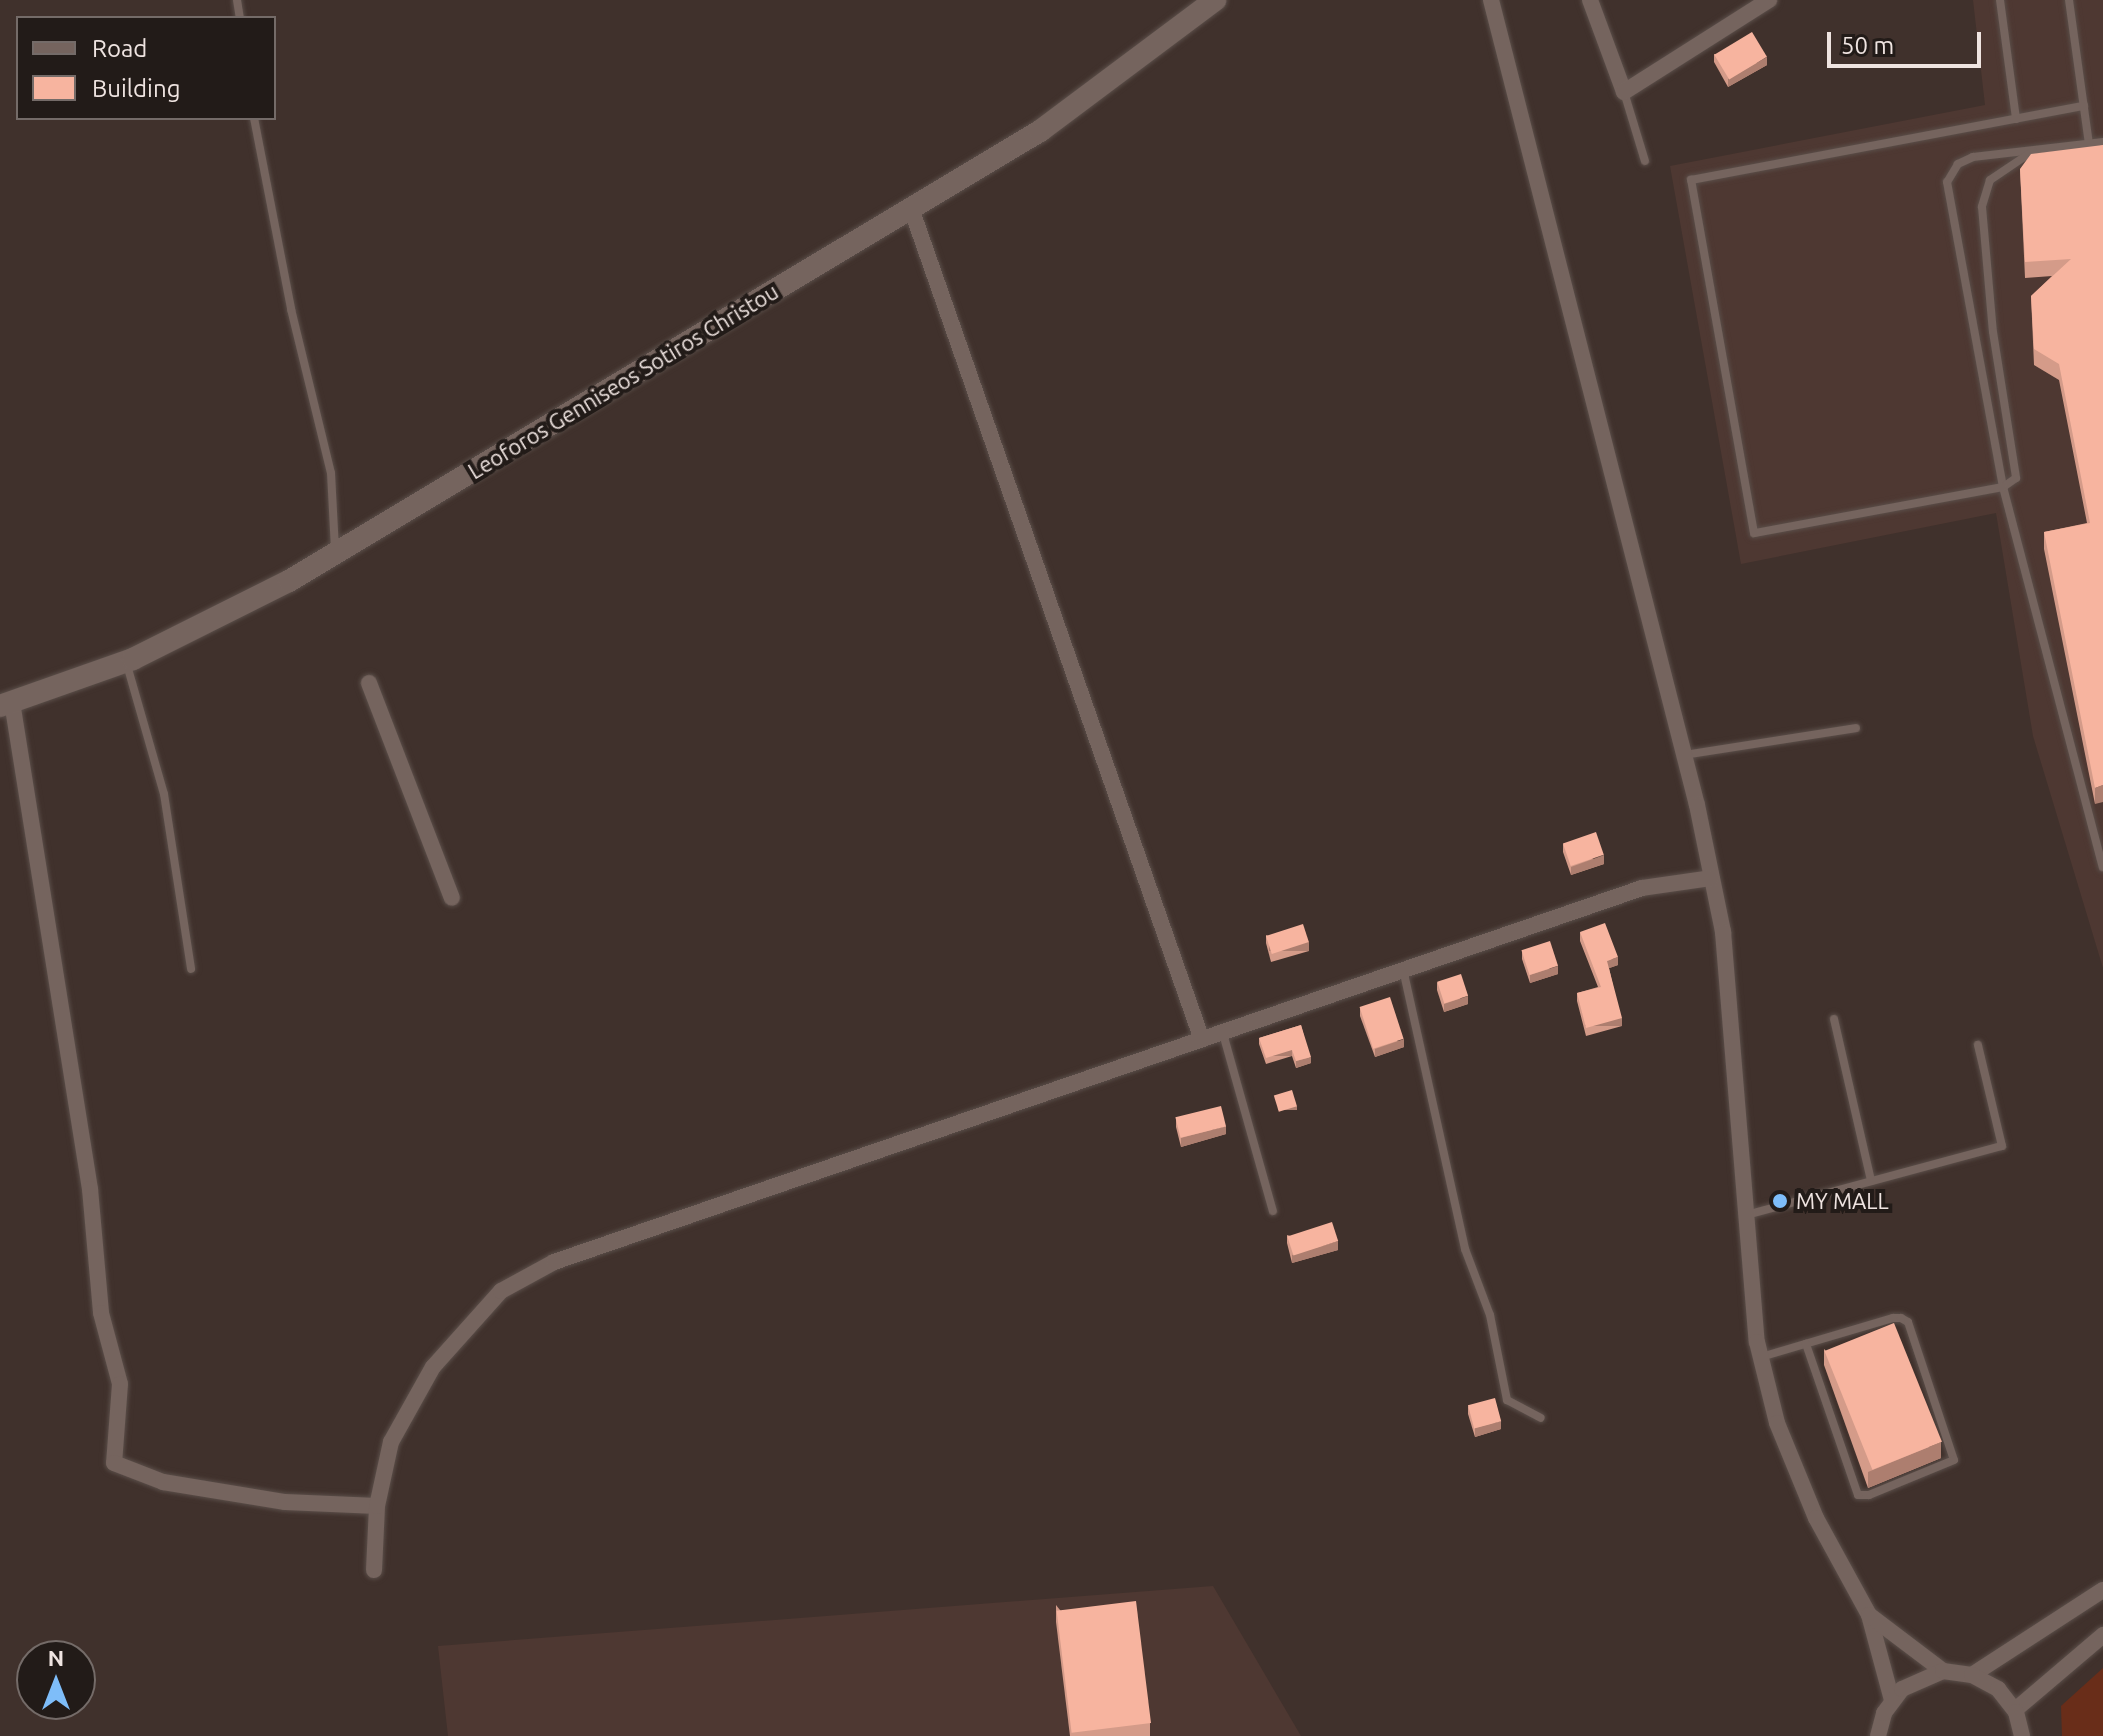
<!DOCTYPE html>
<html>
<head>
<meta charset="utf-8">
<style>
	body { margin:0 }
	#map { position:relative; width:2103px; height:1736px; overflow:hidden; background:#40312c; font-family:Ubuntu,sans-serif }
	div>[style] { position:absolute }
	.built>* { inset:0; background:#4e3832 }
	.green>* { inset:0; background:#692d19 }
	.roads { filter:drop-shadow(0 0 2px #5a4e49) drop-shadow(0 0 2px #5a4e49) }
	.service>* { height:8px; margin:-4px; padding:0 4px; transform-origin:4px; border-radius:4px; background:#75645e }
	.minor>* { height:16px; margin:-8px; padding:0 8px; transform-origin:8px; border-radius:8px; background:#75645e }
	.secondary>* { height:22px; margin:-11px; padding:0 11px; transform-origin:11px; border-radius:11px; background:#75645e }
	.wall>* { inset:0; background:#d49b89 }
	.shaded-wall>* { inset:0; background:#ad7e6f; transform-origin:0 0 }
	.building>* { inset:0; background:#f7b49f; transform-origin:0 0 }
	.dots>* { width:22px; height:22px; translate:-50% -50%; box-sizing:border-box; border:4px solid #221b18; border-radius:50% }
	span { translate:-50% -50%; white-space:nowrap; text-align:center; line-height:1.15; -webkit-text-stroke:8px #221b18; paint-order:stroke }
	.street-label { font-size:22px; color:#efe4e1 }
	.poi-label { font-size:22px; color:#efe4e1 }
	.left { translate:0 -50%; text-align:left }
	.legend { position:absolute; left:16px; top:16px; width:260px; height:104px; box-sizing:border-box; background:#221b18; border:2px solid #746b68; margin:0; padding:10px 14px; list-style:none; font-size:24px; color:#efe4e1 }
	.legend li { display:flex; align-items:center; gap:16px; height:40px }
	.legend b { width:40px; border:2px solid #746b68 }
	.north { position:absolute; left:16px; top:1640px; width:80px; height:80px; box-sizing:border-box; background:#221b18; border:2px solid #746b68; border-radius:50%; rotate:0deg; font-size:22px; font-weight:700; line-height:32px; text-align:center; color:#efe4e1 }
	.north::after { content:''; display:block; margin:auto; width:28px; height:36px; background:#7ebdf9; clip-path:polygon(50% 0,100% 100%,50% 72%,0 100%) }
	.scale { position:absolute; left:1827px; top:32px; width:154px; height:36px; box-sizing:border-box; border:4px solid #efe4e1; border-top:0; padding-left:10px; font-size:24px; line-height:28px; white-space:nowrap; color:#efe4e1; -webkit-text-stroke:6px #221b18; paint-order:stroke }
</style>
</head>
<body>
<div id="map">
	<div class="built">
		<div style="clip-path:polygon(1973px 0,2103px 0,2103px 968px,2033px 736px,1996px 513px,1741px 564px,1670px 166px,1985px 105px)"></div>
		<div style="clip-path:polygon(1213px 1586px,1301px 1736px,448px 1736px,438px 1646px)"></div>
	</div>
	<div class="green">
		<div style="clip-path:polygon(2103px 1668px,2103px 1736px,2062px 1736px,2061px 1706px)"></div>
	</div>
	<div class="roads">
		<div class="service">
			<div style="left:237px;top:0;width:18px;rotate:81deg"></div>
			<div style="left:2000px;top:0;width:120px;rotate:82.3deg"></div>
			<div style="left:2069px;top:0;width:145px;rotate:82.1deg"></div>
			<div style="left:1624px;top:92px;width:72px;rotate:73.1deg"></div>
			<div style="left:254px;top:118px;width:195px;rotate:79deg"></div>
			<div style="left:291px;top:309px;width:169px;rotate:76.3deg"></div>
			<div style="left:331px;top:473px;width:76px;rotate:87deg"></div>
			<div style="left:2103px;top:142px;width:131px;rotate:173.4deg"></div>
			<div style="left:1973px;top:157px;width:17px;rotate:155deg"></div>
			<div style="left:1958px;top:164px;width:21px;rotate:121deg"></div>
			<div style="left:1947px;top:182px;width:310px;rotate:79.6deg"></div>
			<div style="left:2003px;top:487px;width:393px;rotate:75.3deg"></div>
			<div style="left:2033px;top:151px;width:52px;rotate:146deg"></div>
			<div style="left:1990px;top:180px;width:28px;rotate:107deg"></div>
			<div style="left:1982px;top:207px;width:125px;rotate:85deg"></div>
			<div style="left:1993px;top:332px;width:148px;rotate:81deg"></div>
			<div style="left:2016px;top:478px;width:16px;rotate:145deg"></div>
			<div style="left:2003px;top:487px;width:253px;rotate:169.5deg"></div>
			<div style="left:1754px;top:533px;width:359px;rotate:-100.1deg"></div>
			<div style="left:1691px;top:180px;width:400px;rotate:-10.7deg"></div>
			<div style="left:127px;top:665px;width:134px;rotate:74deg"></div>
			<div style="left:164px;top:794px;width:177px;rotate:81.2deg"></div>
			<div style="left:1684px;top:755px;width:174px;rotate:-8.9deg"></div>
			<div style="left:1403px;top:969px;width:287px;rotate:77.5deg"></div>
			<div style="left:1465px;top:1249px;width:71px;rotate:69.3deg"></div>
			<div style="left:1490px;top:1315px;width:87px;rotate:78.7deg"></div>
			<div style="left:1507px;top:1400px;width:38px;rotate:28deg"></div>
			<div style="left:1834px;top:1019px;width:166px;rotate:77.1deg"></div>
			<div style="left:1222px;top:1030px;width:188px;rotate:74.3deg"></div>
			<div style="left:1746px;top:1215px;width:265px;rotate:-15.1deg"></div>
			<div style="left:2002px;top:1146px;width:104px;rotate:-103.4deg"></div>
			<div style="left:1761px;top:1357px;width:138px;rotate:-16.5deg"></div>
			<div style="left:1893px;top:1318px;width:8px"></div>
			<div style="left:1901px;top:1318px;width:8px;rotate:30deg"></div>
			<div style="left:1908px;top:1322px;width:145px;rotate:71.6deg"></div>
			<div style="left:1954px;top:1460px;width:92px;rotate:157.6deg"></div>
			<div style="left:1869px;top:1495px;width:11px;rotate:180deg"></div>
			<div style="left:1858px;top:1495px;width:160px;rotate:-109deg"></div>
		</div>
		<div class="minor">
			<div style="left:1491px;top:0;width:831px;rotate:75.65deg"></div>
			<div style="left:1697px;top:805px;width:130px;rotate:78.4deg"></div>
			<div style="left:1723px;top:932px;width:411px;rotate:85.3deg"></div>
			<div style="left:1757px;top:1342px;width:83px;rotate:76.1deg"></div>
			<div style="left:1777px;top:1423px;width:103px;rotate:67.7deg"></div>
			<div style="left:1816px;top:1518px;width:111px;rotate:61.3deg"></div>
			<div style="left:1869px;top:1615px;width:88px;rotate:74.9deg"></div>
			<div style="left:1590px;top:0;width:98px;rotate:69.7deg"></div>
			<div style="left:1624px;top:92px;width:172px;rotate:-32.4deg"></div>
			<div style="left:911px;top:208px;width:878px;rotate:70.72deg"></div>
			<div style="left:369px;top:683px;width:230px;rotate:68.9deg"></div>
			<div style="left:12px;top:702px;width:493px;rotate:80.9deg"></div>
			<div style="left:90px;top:1189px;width:124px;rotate:84.9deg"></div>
			<div style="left:101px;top:1313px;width:73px;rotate:75deg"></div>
			<div style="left:120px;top:1384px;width:79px;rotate:94.3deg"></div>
			<div style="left:114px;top:1463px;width:53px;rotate:21.2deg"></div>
			<div style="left:163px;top:1482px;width:124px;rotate:9.3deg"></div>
			<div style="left:285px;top:1502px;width:92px;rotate:2.5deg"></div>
			<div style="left:374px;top:1570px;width:64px;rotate:-87.3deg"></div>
			<div style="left:377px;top:1506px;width:66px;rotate:-77.7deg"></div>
			<div style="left:391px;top:1442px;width:86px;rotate:-60.8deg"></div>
			<div style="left:433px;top:1367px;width:102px;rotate:-48.2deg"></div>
			<div style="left:501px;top:1291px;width:60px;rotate:-28.7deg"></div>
			<div style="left:554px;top:1262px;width:1150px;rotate:-18.97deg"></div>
			<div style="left:1642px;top:888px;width:70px;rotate:-8.2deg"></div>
			<div style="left:1869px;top:1615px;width:93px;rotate:37.1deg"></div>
			<div style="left:1972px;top:1675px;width:156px;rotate:-33deg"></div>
			<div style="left:2015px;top:1710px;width:116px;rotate:-40.4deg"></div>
			<div style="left:1878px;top:1736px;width:24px;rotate:-75deg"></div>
			<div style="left:1884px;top:1713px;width:30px;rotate:-53deg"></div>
			<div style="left:1902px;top:1689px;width:45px;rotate:-23.7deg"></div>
			<div style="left:1943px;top:1671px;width:29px;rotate:8deg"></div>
			<div style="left:1972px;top:1675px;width:30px;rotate:28deg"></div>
			<div style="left:1998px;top:1689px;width:29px;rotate:52deg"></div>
			<div style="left:2016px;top:1712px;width:25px;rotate:76deg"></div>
		</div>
		<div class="secondary">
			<div style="left:0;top:706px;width:141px;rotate:-19.5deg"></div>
			<div style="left:133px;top:659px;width:174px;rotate:-26.6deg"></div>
			<div style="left:289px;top:581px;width:876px;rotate:-30.93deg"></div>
			<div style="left:1040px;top:131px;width:219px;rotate:-36.8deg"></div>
		</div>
	</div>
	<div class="wall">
		<div style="clip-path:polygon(1714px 54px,1767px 65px,1728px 87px,1714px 62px)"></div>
		<div style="clip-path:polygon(2103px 145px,2095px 804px,2044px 549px,2044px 532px,2087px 523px,2059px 380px,2034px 365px,2031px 296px,2052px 276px,2025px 278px,2020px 169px)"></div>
		<div style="clip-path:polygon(1563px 844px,1604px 864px,1571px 875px,1563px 852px)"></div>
		<div style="clip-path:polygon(1580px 932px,1618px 965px,1609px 968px,1622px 1026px,1586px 1036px,1577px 1001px,1577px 993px,1598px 987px,1580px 941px)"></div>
		<div style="clip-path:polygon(1266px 935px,1309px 951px,1271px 962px,1266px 943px)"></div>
		<div style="clip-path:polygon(1522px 951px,1558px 974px,1530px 983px,1522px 959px)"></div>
		<div style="clip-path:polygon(1437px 982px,1468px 1004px,1444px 1012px,1437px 990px)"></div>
		<div style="clip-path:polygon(1360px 1008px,1404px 1047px,1375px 1057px,1360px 1016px)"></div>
		<div style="clip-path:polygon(1301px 1025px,1311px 1063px,1296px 1068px,1292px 1056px,1266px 1064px,1259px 1044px,1259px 1038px)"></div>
		<div style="clip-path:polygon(1176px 1119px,1226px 1134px,1181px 1147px,1176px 1127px)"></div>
		<div style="clip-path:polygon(1287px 1235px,1338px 1250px,1292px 1263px,1287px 1243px)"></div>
		<div style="clip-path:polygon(1824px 1349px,1941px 1458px,1868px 1488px,1824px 1365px)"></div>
		<div style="clip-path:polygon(1468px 1406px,1501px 1429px,1475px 1437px,1468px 1414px)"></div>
		<div style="clip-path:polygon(1056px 1605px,1150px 1723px,1150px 1736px,1070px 1736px,1056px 1622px)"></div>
	</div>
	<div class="shaded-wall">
		<div style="clip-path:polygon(1767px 57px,1767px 65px,1728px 87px,1728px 79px)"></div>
		<div style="clip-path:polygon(2103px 785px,2103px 802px,2095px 804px,2095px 788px)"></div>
		<div style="clip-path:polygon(1604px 855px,1604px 864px,1571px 875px,1571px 867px)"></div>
		<div style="left:1309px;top:942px;width:9px;height:40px;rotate:90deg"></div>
		<div style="clip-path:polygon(1618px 957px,1618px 965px,1607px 969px,1607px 961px)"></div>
		<div style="clip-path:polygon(1558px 966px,1558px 974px,1530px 983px,1530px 975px)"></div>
		<div style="clip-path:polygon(1468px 996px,1468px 1004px,1444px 1012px,1444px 1004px)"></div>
		<div style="left:1622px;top:1018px;width:8px;height:37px;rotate:90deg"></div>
		<div style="clip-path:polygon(1404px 1039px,1404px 1047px,1375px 1057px,1375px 1049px)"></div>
		<div style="left:1292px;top:1050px;width:6px;height:27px;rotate:90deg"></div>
		<div style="clip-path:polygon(1311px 1057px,1311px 1063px,1296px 1068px,1296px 1061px)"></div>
		<div style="left:1297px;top:1106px;width:4px;height:19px;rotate:90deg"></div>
		<div style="clip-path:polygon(1226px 1126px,1226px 1134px,1181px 1147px,1181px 1138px)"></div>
		<div style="clip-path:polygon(1338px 1241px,1338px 1250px,1292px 1263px,1292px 1255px)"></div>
		<div style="clip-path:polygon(1501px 1421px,1501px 1429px,1475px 1437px,1475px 1428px)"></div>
		<div style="clip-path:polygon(1941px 1442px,1941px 1458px,1868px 1488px,1868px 1472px)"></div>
	</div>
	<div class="building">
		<div style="left:1752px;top:32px;width:29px;height:44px;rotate:59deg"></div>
		<div style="clip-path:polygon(2103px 145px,2103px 785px,2095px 788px,2044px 532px,2090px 523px,2059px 364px,2034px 349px,2031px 296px,2071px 259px,2025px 262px,2020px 169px,2031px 154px)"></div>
		<div style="left:1596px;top:832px;width:24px;height:35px;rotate:71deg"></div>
		<div style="clip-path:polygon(1605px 923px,1618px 957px,1607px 961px,1622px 1018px,1586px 1028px,1577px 993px,1601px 987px,1580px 932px)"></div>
		<div style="left:1303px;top:924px;width:19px;height:39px;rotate:72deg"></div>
		<div style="left:1550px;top:941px;width:26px;height:30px;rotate:72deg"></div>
		<div style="left:1461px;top:974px;width:23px;height:25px;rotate:72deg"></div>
		<div style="left:1390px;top:997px;width:44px;height:32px;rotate:72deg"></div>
		<div style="clip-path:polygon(1301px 1025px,1311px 1057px,1296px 1061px,1292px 1050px,1266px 1058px,1259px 1038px)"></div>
		<div style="left:1292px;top:1090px;width:17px;height:19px;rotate:73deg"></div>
		<div style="left:1221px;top:1106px;width:21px;height:47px;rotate:76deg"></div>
		<div style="left:1332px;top:1222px;width:20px;height:47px;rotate:72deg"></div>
		<div style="left:1894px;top:1323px;width:128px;height:75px;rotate:68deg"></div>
		<div style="left:1495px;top:1398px;width:24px;height:28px;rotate:75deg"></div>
		<div style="left:1136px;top:1601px;width:123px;height:80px;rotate:83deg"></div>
	</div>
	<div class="dots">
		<div style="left:1780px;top:1201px;background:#7ebdf9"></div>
	</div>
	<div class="street-label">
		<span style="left:623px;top:381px;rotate:-31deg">Leoforos Genniseos Sotiros Christou</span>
	</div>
	<div class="poi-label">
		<span class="left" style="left:1796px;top:1201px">MY MALL</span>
	</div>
	<ul class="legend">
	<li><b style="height:10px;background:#75645e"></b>Road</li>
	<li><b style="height:22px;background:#f7b49f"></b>Building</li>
	</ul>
	<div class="north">N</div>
	<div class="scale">50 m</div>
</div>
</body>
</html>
